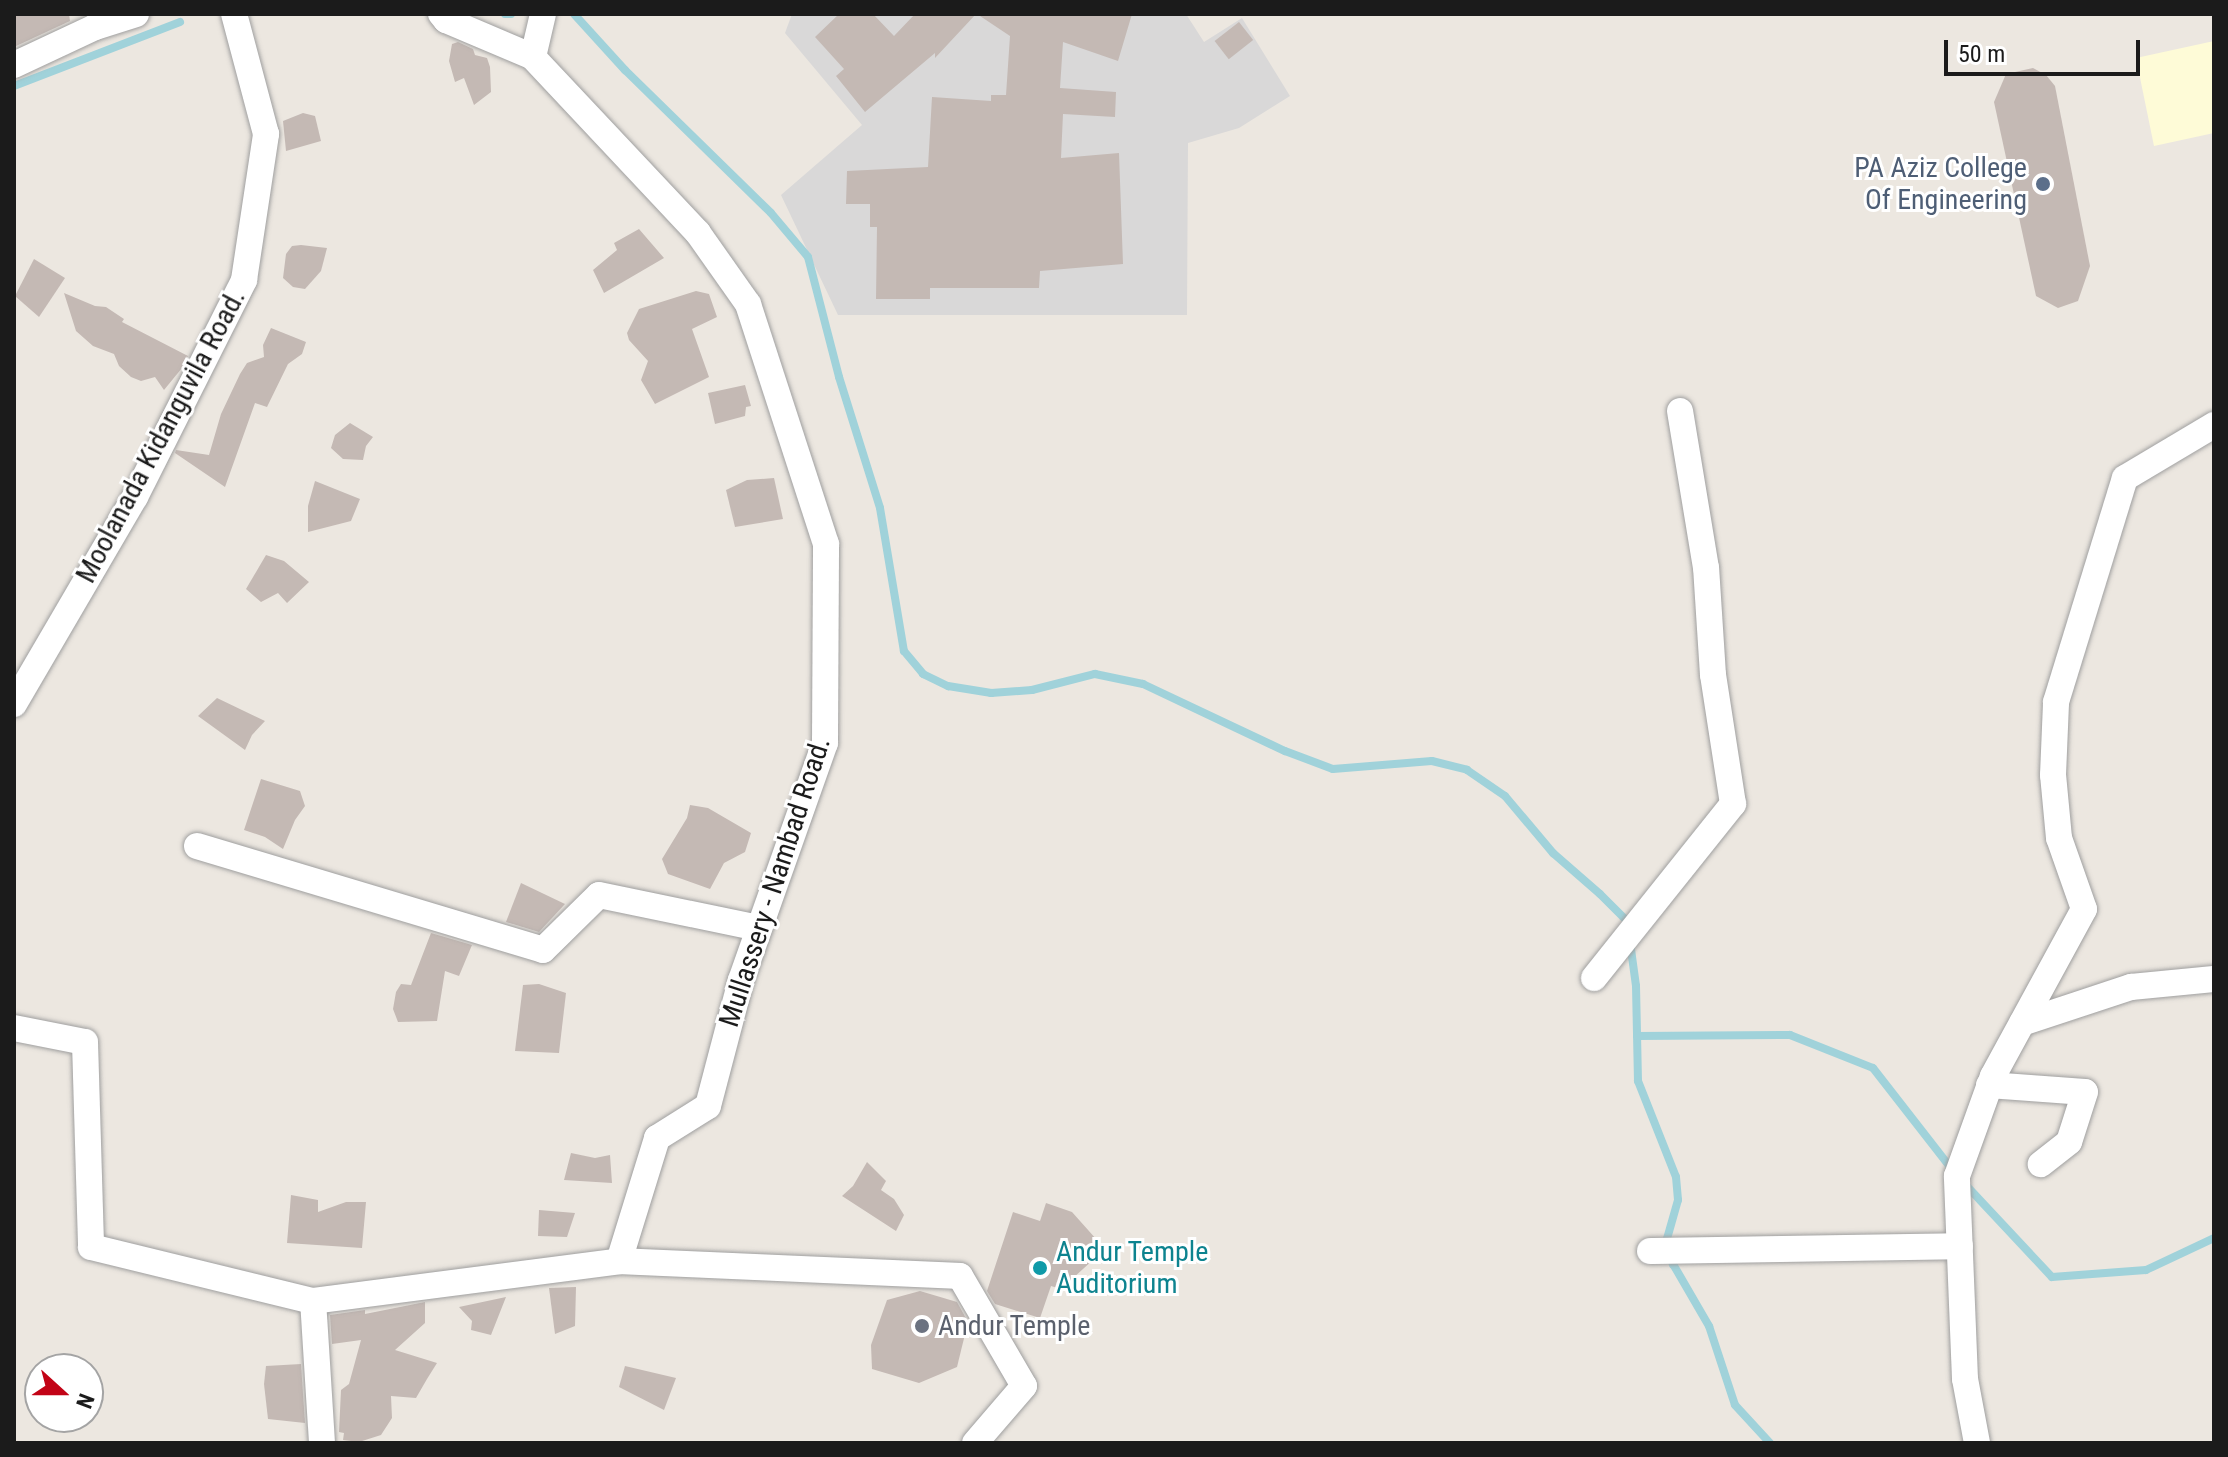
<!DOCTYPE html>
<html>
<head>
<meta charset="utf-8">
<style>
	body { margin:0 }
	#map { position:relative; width:2228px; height:1457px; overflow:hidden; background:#ece7e0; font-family:"Roboto Condensed",sans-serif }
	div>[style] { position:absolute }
	.residential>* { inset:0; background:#d9d8d8 }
	.education>* { inset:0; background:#fefbd7 }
	.stream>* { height:8px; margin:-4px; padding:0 4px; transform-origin:4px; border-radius:4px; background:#a0d2da }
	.building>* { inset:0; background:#c4b9b4; transform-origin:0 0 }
	.roads { filter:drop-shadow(0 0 2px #9f9f9f) drop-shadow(0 0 2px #9f9f9f) }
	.minor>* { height:26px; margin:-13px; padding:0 13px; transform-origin:13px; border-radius:13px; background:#fff }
	.dots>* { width:22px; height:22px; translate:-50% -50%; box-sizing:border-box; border:4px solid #fff; border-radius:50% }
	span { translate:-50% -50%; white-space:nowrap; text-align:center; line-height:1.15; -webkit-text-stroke:6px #fff; paint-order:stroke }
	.service-label { font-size:28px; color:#4e5e75 }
	.right { translate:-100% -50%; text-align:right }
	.street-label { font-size:28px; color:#1b1b1b }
	.culture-label { font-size:28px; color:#0d838f }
	.left { translate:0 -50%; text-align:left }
	.worship-label { font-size:28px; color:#5b616d }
	.frame { position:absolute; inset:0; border:16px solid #1b1b1b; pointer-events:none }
	.north { position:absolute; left:24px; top:1353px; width:80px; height:80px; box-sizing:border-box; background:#fff; border:2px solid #a4a4a4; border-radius:50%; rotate:111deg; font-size:22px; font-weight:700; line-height:32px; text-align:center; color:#1b1b1b }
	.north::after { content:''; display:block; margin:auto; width:28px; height:36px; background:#c20316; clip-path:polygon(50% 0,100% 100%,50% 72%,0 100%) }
	.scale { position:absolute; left:1944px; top:40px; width:196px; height:36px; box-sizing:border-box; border:4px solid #1b1b1b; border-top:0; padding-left:10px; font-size:24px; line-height:28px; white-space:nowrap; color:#1b1b1b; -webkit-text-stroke:6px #fff; paint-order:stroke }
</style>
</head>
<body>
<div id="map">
	<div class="residential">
		<div style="clip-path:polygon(792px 14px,1186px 14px,1204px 42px,1242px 18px,1290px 96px,1239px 128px,1188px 143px,1187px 315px,838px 315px,781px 195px,862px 125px,785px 33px)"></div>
	</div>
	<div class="education">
		<div style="clip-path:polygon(2214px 41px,2214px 133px,2154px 146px,2136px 58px)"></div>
	</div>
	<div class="stream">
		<div style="left:505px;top:14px;width:6px"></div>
		<div style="left:574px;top:14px;width:76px;rotate:47.7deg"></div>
		<div style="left:625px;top:70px;width:204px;rotate:44.4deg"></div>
		<div style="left:771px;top:213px;width:57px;rotate:49.9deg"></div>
		<div style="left:808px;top:257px;width:124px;rotate:75.5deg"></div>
		<div style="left:839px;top:377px;width:137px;rotate:72.6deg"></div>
		<div style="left:880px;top:508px;width:145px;rotate:80.5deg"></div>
		<div style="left:904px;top:651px;width:30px;rotate:50deg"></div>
		<div style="left:923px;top:674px;width:28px;rotate:26deg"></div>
		<div style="left:948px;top:686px;width:44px;rotate:9.2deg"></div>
		<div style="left:991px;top:693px;width:41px;rotate:-4.2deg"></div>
		<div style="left:1032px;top:690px;width:65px;rotate:-14.3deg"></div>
		<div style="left:1095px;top:674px;width:49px;rotate:11.8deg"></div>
		<div style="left:1143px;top:684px;width:157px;rotate:25.3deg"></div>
		<div style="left:1285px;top:751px;width:51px;rotate:20.6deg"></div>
		<div style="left:1333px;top:769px;width:99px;rotate:-4.6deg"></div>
		<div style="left:1432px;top:761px;width:36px;rotate:14deg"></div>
		<div style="left:1467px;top:770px;width:46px;rotate:34.4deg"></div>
		<div style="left:1505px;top:796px;width:75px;rotate:49.9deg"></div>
		<div style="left:1553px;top:853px;width:62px;rotate:41.1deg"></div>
		<div style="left:1600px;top:894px;width:40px;rotate:45deg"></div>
		<div style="left:1628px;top:922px;width:6px;rotate:90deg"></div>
		<div style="left:14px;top:86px;width:178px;rotate:-21.1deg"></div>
		<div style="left:1630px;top:942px;width:44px;rotate:82.2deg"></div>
		<div style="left:1636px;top:986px;width:95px;rotate:88.8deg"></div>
		<div style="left:1638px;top:1081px;width:103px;rotate:68.4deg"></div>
		<div style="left:1676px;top:1177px;width:23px;rotate:85deg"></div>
		<div style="left:1678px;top:1200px;width:41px;rotate:105.8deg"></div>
		<div style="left:1667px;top:1239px;width:26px;rotate:77deg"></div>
		<div style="left:1673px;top:1264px;width:72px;rotate:59.9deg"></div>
		<div style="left:1709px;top:1326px;width:83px;rotate:71.8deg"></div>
		<div style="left:1735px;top:1405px;width:52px;rotate:47.4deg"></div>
		<div style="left:1637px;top:1036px;width:153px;rotate:-0.4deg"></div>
		<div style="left:1790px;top:1035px;width:89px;rotate:21.7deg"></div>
		<div style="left:1873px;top:1068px;width:132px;rotate:52.1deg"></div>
		<div style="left:1963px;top:1182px;width:130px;rotate:46.9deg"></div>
		<div style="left:2052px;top:1277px;width:94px;rotate:-4.3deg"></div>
		<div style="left:2146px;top:1270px;width:75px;rotate:-25.2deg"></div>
	</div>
	<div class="building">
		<div style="clip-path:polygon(14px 14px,69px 14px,70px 21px,14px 47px)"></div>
		<div style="clip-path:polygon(839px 14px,873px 14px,894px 36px,915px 14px,976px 14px,935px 58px,935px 53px,865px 112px,836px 76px,844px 69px,815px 37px)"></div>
		<div style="clip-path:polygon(977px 14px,1132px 14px,1118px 61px,1063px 42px,1060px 88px,1116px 92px,1115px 117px,1063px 114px,1061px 158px,1119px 153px,1123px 264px,1040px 271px,1039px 288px,930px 288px,930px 299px,876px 299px,877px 227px,870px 227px,870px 204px,846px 204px,847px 171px,928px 167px,932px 97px,991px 101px,991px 95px,1006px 95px,1010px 36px)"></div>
		<div style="left:1239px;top:22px;width:23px;height:31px;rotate:52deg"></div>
		<div style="clip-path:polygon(458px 42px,473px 49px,475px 55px,487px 58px,490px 67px,491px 92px,474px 105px,464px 78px,455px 82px,449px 61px,452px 44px)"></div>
		<div style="clip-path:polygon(2033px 68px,2046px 75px,2055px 86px,2090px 266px,2078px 301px,2058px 308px,2036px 296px,1994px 102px,2006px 74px)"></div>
		<div style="clip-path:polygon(303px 113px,315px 116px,321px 141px,286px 151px,283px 121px)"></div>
		<div style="clip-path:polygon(639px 229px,664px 258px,604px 293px,593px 270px,617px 250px,614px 243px)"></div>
		<div style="clip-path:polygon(301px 245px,327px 248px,321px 271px,305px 289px,293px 287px,283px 278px,286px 254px,292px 246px)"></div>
		<div style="clip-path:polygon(34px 259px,65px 278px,39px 317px,15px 296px)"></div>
		<div style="clip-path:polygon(696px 291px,709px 294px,717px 317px,692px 329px,709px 377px,655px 404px,641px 380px,648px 361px,629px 340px,627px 333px,639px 309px)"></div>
		<div style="clip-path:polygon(64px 293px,95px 306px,106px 307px,124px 319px,122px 322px,188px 356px,182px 368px,164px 390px,155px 377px,141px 381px,131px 377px,119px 366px,114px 354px,93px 346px,76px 331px)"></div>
		<div style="clip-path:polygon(271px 328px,306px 342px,302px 354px,288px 364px,267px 407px,255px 403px,225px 487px,175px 453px,176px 450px,209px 455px,221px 414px,240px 374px,247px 363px,264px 357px,263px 345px)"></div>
		<div style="clip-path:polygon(745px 385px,751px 406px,746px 407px,745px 416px,715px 424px,708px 393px)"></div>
		<div style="clip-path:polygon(350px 423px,373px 437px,366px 446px,363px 460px,343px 459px,331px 448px,335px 435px)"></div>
		<div style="clip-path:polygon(774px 478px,783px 519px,735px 527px,726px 490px,747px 480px)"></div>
		<div style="clip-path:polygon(315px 481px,360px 499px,351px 521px,308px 532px,308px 506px)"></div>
		<div style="clip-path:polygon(266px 555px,284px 561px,309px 582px,287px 603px,278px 593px,261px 602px,246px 589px)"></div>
		<div style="clip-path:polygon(217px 698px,265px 721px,252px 735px,245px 750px,198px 716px)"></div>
		<div style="clip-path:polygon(261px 779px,300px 791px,305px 806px,295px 820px,283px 849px,265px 837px,244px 830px)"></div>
		<div style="clip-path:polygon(690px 805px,708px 808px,751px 833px,745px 852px,724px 863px,710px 889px,668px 874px,662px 859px,687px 818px)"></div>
		<div style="clip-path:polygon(521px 883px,565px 904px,539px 932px,506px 922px)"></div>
		<div style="clip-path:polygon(431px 933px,472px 945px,459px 976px,445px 971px,437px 1021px,398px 1022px,393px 1009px,396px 992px,401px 984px,411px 985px)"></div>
		<div style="clip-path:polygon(539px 984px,566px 993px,559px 1053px,515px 1051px,523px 985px)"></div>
		<div style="clip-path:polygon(571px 1153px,595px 1158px,610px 1155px,612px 1183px,564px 1180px)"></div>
		<div style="clip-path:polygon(867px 1162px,886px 1181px,881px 1190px,894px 1199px,904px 1215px,896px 1231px,842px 1196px,853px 1186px)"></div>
		<div style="clip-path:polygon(291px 1195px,318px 1200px,318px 1212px,346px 1202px,366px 1202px,362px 1248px,287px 1243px)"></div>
		<div style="clip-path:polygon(1046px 1203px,1072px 1212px,1105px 1249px,1061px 1289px,1051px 1286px,1040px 1318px,995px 1304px,987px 1291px,1013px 1212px,1040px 1221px)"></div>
		<div style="clip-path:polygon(539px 1210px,575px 1213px,567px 1237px,538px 1236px)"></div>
		<div style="clip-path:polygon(576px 1287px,575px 1326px,555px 1334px,549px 1288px)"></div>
		<div style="clip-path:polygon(920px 1291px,957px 1302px,968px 1322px,957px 1367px,919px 1383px,872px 1369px,871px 1345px,887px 1300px)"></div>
		<div style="clip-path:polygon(506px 1297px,491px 1335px,471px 1330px,472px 1321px,459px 1307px)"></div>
		<div style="clip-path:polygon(425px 1302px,425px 1323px,395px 1350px,437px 1363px,427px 1379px,416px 1398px,391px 1396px,392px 1418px,381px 1435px,359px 1442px,343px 1440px,344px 1433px,339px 1432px,341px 1390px,349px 1384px,361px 1340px,332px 1344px,330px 1315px,365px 1310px,365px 1314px)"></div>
		<div style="clip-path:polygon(301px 1364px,305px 1423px,268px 1419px,264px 1384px,266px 1366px)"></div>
		<div style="clip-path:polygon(625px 1366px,676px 1378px,664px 1410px,619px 1387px)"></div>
	</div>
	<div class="roads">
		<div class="minor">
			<div style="left:441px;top:14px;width:8px;rotate:50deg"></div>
			<div style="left:446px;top:20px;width:95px;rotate:23deg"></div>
			<div style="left:14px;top:65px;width:89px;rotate:-25.1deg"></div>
			<div style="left:95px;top:27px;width:43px;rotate:-17.6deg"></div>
			<div style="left:14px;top:704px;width:240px;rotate:-59.7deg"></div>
			<div style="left:135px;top:497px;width:243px;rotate:-63.3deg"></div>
			<div style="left:244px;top:280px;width:148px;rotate:-81.4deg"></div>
			<div style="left:266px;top:134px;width:124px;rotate:-104.9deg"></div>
			<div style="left:197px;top:846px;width:361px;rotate:16.7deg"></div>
			<div style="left:543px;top:950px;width:78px;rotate:-44.5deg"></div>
			<div style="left:599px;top:895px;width:163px;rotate:11.7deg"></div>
			<div style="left:1594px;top:978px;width:223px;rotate:-51.4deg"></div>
			<div style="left:1733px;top:804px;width:131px;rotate:-98.8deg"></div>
			<div style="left:1713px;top:675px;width:107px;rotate:-93.7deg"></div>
			<div style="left:1706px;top:568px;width:159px;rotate:-99.4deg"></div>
			<div style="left:2022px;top:1023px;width:115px;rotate:-18.3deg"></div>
			<div style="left:2131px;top:987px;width:83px;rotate:-5.5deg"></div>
			<div style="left:14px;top:1028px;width:72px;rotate:11.2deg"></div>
			<div style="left:85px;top:1042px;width:205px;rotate:88.3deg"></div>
			<div style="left:91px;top:1247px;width:228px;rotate:13.7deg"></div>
			<div style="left:1989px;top:1085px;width:96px;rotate:4.2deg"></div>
			<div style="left:2085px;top:1092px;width:52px;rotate:107.7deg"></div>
			<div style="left:2069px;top:1142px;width:36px;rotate:142deg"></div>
			<div style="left:1650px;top:1251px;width:310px;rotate:-0.9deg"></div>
			<div style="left:619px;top:1261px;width:341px;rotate:2.5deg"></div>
			<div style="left:960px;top:1276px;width:127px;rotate:59.8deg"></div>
			<div style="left:1024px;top:1386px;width:75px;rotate:130.7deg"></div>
			<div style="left:322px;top:1443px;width:142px;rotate:-93.6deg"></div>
			<div style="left:313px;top:1301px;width:309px;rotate:-7.4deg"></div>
			<div style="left:619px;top:1261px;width:129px;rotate:-72.8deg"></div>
			<div style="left:657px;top:1138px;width:60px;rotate:-32.1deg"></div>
			<div style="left:708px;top:1106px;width:130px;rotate:-75.3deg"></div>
			<div style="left:741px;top:980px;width:251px;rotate:-70.5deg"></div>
			<div style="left:825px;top:743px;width:199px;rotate:-89.7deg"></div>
			<div style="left:826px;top:544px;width:252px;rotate:-108deg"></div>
			<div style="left:748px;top:304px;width:87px;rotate:-125.2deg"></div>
			<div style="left:698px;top:233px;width:241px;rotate:-133.2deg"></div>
			<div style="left:533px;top:57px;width:44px;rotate:-76.9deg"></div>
			<div style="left:1977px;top:1443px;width:65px;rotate:-100.6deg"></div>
			<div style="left:1965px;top:1379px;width:203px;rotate:-92.3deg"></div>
			<div style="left:1957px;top:1176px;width:106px;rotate:-70.2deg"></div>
			<div style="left:1993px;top:1076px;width:190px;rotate:-61.4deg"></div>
			<div style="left:2084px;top:909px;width:75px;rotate:-109.4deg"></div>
			<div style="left:2059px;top:838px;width:63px;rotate:-95.4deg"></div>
			<div style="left:2053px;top:775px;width:73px;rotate:-87.6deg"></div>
			<div style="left:2056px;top:702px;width:234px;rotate:-72.9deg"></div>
			<div style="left:2125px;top:478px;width:104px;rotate:-30.8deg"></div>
		</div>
	</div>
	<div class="dots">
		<div style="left:2043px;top:184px;background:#5c6f8a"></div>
		<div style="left:1040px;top:1268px;background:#0f9aa8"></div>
		<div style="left:922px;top:1326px;background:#6b7280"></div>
	</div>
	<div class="service-label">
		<span class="right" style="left:2027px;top:184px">PA Aziz College<br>Of Engineering</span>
	</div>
	<div class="street-label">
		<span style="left:161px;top:436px;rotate:-62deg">Moolanada Kidanguvila Road.</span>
		<span style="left:775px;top:882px;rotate:-72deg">Mullassery - Nambad Road.</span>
	</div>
	<div class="culture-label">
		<span class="left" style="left:1056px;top:1268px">Andur Temple<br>Auditorium</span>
	</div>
	<div class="worship-label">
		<span class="left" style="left:938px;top:1326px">Andur Temple</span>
	</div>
	<div class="frame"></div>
	<div class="north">N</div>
	<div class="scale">50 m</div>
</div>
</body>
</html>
